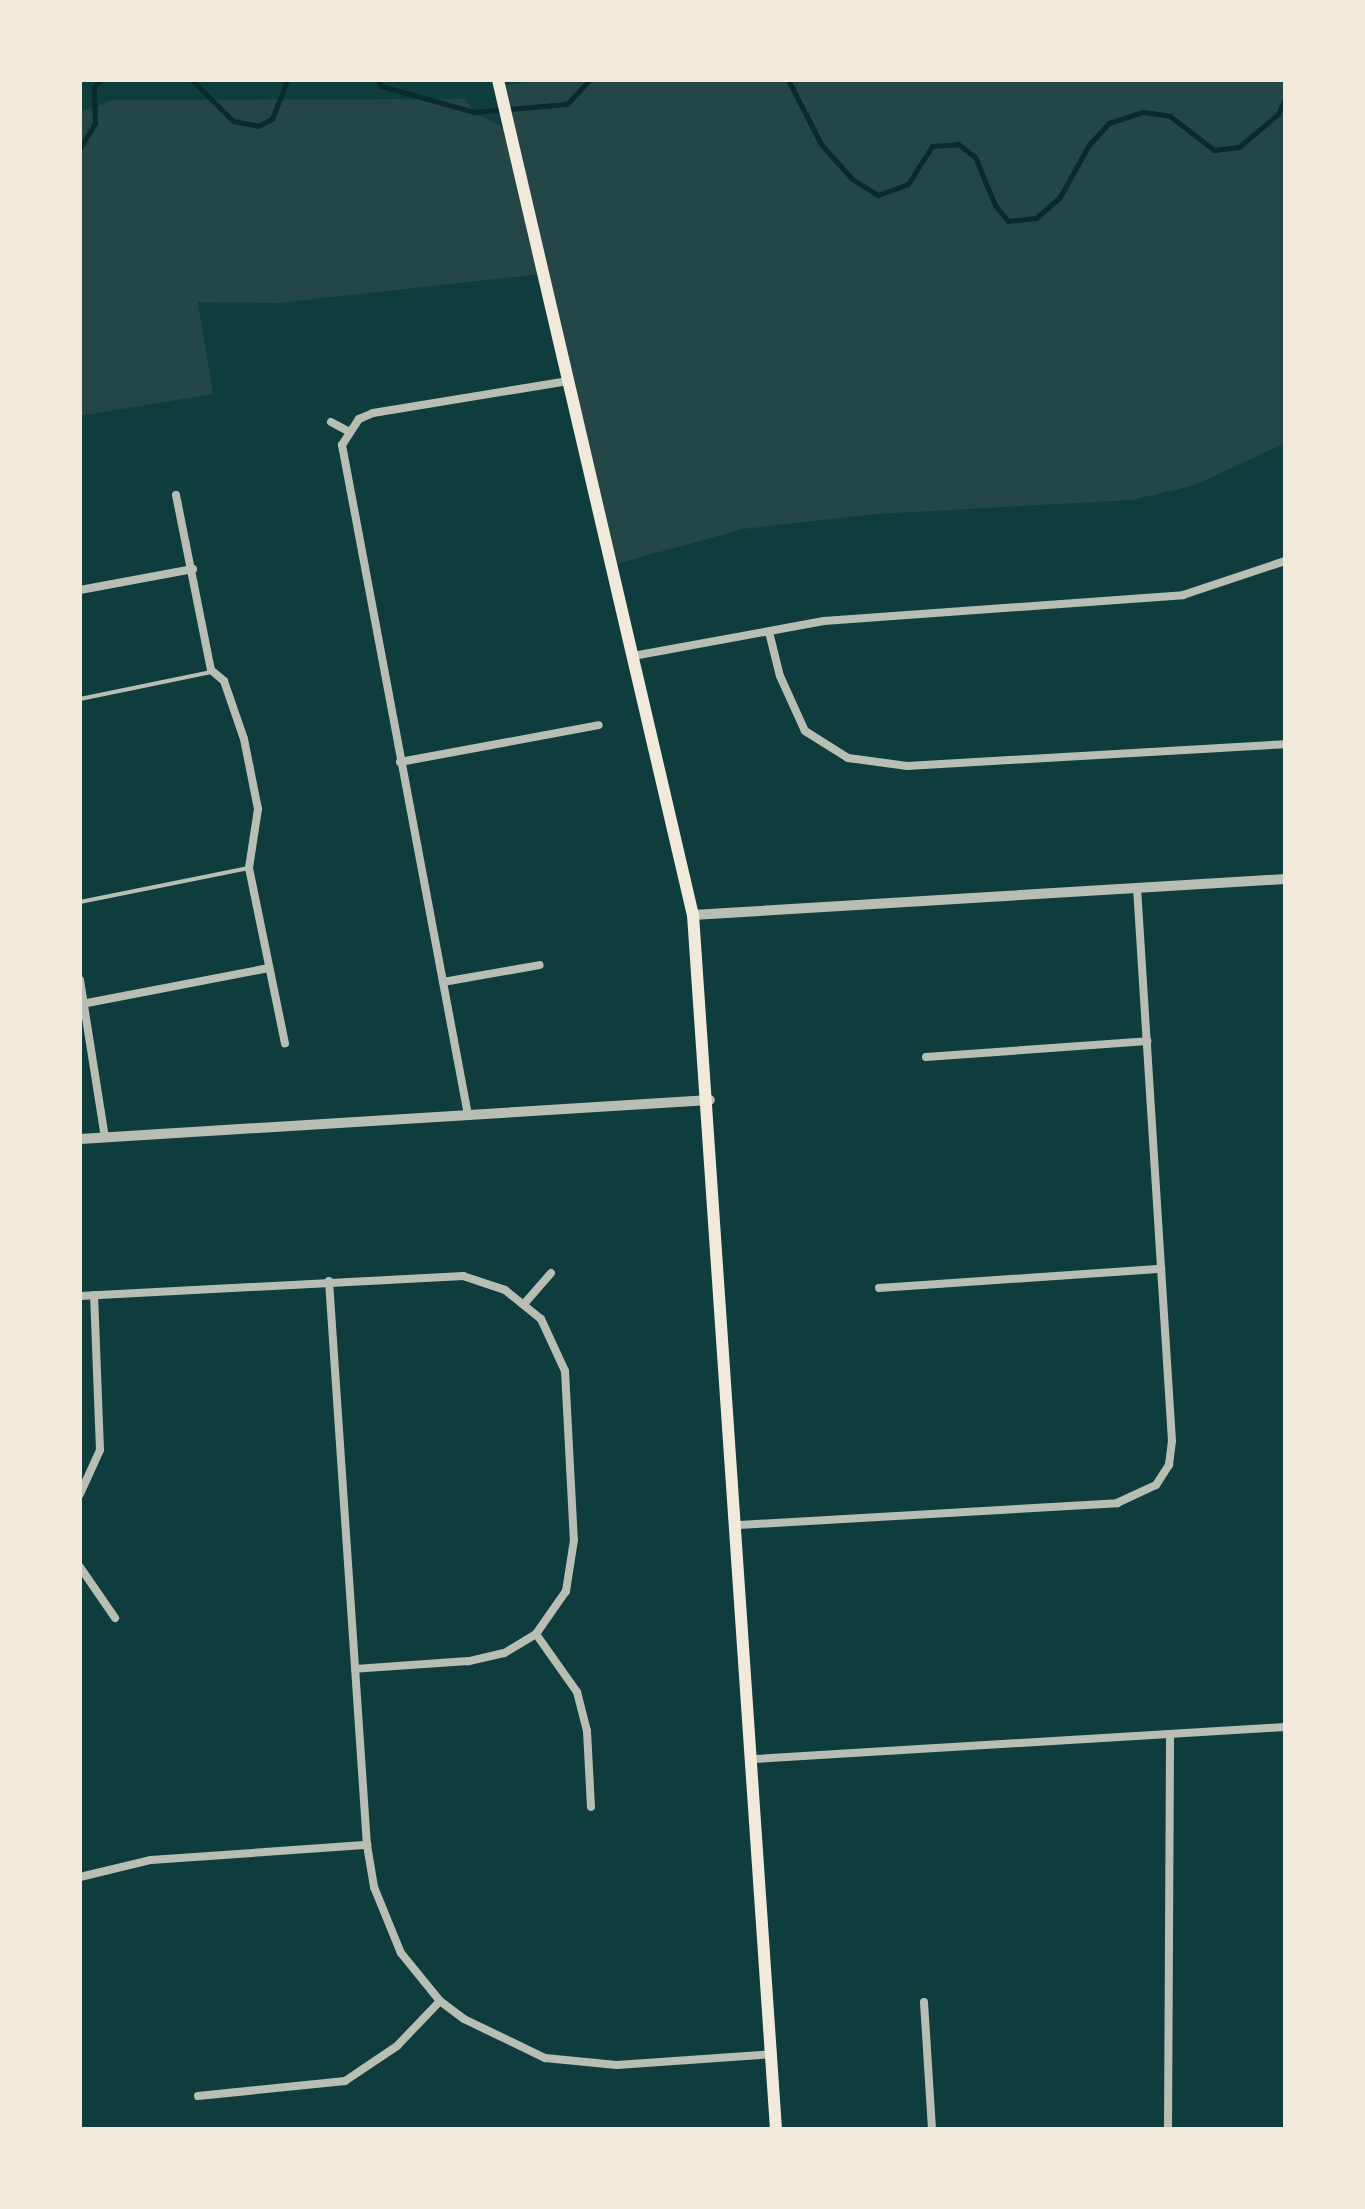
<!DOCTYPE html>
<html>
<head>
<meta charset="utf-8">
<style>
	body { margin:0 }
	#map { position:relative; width:1365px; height:2209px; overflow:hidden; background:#0f3d3e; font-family:Barlow,sans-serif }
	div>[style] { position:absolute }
	.green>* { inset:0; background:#244646 }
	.stream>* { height:5px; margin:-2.5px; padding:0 2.5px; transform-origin:2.5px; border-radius:2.5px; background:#0a2a2b }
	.service>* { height:4px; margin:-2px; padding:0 2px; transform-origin:2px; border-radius:2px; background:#b8beb3 }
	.minor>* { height:8px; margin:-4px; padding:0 4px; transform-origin:4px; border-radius:4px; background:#b8beb3 }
	.tertiary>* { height:10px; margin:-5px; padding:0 5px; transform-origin:5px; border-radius:5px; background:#b8beb3 }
	.secondary>* { height:12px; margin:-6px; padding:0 6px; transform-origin:6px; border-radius:6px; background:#f1e9da }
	span { translate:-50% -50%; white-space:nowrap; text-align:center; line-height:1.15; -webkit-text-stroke:8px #f1e9da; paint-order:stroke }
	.frame { position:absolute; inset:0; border:82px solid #f1e9da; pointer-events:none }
</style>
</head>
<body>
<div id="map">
	<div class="green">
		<div style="clip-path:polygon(541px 80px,1285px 80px,1285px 443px,1195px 485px,1132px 500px,877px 514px,743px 529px,612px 565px,543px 274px,278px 303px,198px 302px,213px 394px,80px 416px,80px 112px,113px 100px,465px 99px,474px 112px,509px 131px,499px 86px)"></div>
	</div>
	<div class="stream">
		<div style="left:192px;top:80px;width:58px;rotate:45deg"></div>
		<div style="left:233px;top:121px;width:25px;rotate:11deg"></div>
		<div style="left:258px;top:126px;width:16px;rotate:-27deg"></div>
		<div style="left:272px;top:119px;width:42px;rotate:-69deg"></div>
		<div style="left:378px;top:80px;width:7px;rotate:63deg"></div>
		<div style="left:381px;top:86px;width:97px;rotate:15.6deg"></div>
		<div style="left:474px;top:112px;width:93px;rotate:-4.9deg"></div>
		<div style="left:567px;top:104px;width:33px;rotate:-47deg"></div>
		<div style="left:788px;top:80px;width:72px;rotate:62.7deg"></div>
		<div style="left:821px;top:144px;width:47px;rotate:48.5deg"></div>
		<div style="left:852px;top:179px;width:31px;rotate:32deg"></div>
		<div style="left:878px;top:195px;width:32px;rotate:-20deg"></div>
		<div style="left:908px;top:184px;width:45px;rotate:-57.7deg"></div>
		<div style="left:932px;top:146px;width:26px;rotate:-4deg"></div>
		<div style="left:958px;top:144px;width:21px;rotate:37deg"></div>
		<div style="left:975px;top:157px;width:52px;rotate:67.4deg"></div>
		<div style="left:995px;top:205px;width:21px;rotate:51deg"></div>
		<div style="left:1008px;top:221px;width:28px;rotate:-6deg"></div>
		<div style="left:1036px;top:218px;width:32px;rotate:-41deg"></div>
		<div style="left:1060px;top:197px;width:58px;rotate:-61.2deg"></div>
		<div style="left:1088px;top:146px;width:31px;rotate:-48deg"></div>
		<div style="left:1109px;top:123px;width:36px;rotate:-18deg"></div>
		<div style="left:1143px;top:112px;width:27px;rotate:8deg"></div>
		<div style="left:1170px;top:116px;width:56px;rotate:37.7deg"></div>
		<div style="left:1214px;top:150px;width:25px;rotate:-7deg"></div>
		<div style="left:1239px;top:147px;width:51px;rotate:-40.2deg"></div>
		<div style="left:1278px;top:114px;width:17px;rotate:-65deg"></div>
		<div style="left:80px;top:148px;width:29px;rotate:-59deg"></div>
		<div style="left:95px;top:123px;width:36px;rotate:-92deg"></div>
		<div style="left:94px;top:87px;width:10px;rotate:-45deg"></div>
	</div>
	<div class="service">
		<div style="left:80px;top:699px;width:134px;rotate:-11.6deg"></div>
		<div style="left:80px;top:902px;width:172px;rotate:-11.4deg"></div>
	</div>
	<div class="minor">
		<div style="left:331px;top:422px;width:19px;rotate:28deg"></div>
		<div style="left:176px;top:495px;width:178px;rotate:78.7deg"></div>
		<div style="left:211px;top:670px;width:17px;rotate:40deg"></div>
		<div style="left:224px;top:681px;width:61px;rotate:71deg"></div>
		<div style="left:244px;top:739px;width:71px;rotate:78.7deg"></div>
		<div style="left:258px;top:809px;width:60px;rotate:98.7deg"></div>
		<div style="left:249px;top:868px;width:179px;rotate:78.4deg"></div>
		<div style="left:80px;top:590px;width:115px;rotate:-10.5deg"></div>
		<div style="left:769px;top:632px;width:45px;rotate:76deg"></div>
		<div style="left:780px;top:676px;width:60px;rotate:65.6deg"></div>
		<div style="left:805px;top:731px;width:51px;rotate:32.1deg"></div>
		<div style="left:848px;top:758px;width:60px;rotate:7.7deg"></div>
		<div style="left:907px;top:766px;width:379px;rotate:-3.3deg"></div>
		<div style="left:633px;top:656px;width:194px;rotate:-10.4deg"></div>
		<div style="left:824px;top:621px;width:360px;rotate:-4.1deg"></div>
		<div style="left:1183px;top:595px;width:108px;rotate:-18.4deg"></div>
		<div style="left:400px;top:762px;width:202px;rotate:-10.5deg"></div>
		<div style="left:80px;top:980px;width:159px;rotate:81deg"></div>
		<div style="left:443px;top:982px;width:98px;rotate:-9.9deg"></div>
		<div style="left:87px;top:1003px;width:185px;rotate:-10.9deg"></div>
		<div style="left:926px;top:1057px;width:222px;rotate:-4.1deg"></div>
		<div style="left:468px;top:1115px;width:682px;rotate:-100.65deg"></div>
		<div style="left:342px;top:445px;width:31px;rotate:-57deg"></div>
		<div style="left:359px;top:419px;width:15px;rotate:-23deg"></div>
		<div style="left:373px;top:413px;width:198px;rotate:-9.3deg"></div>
		<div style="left:329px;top:1281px;width:565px;rotate:86.15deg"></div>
		<div style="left:367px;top:1845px;width:43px;rotate:80.5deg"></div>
		<div style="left:374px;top:1887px;width:71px;rotate:67.8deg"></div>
		<div style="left:401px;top:1953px;width:62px;rotate:50.9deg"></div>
		<div style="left:440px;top:2001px;width:30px;rotate:37deg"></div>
		<div style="left:464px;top:2019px;width:90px;rotate:25.7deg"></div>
		<div style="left:545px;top:2058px;width:72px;rotate:5.6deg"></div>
		<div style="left:617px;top:2065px;width:156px;rotate:-4deg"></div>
		<div style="left:879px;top:1288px;width:283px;rotate:-3.9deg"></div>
		<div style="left:80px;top:1296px;width:384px;rotate:-3deg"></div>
		<div style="left:463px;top:1276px;width:44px;rotate:18.4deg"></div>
		<div style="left:505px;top:1290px;width:46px;rotate:38.9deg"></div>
		<div style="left:541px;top:1319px;width:57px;rotate:65.2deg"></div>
		<div style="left:565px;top:1371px;width:169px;rotate:87deg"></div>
		<div style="left:574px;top:1540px;width:52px;rotate:98.9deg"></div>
		<div style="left:566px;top:1591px;width:52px;rotate:124.9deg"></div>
		<div style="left:536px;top:1634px;width:37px;rotate:149deg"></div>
		<div style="left:504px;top:1653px;width:37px;rotate:167deg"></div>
		<div style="left:468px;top:1661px;width:113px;rotate:176deg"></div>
		<div style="left:524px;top:1304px;width:41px;rotate:-48.9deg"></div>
		<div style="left:80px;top:1494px;width:48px;rotate:-65.6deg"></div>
		<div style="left:100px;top:1450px;width:155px;rotate:-92.2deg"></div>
		<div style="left:739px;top:1525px;width:379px;rotate:-3.3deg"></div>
		<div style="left:1117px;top:1503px;width:43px;rotate:-24.8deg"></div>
		<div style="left:1156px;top:1485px;width:24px;rotate:-57deg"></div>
		<div style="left:1169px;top:1465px;width:24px;rotate:-83deg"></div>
		<div style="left:1172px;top:1441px;width:554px;rotate:-93.62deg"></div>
		<div style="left:80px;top:1567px;width:62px;rotate:55.5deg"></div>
		<div style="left:536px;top:1634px;width:71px;rotate:54.7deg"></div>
		<div style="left:577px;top:1692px;width:40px;rotate:75.6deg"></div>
		<div style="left:587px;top:1731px;width:76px;rotate:87deg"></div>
		<div style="left:754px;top:1759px;width:532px;rotate:-3.45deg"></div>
		<div style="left:80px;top:1877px;width:73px;rotate:-13.5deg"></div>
		<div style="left:151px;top:1860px;width:217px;rotate:-4deg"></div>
		<div style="left:924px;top:2002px;width:127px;rotate:86.4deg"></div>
		<div style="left:198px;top:2096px;width:148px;rotate:-5.8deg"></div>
		<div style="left:345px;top:2081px;width:63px;rotate:-33.9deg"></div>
		<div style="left:397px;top:2046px;width:62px;rotate:-46.3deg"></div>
		<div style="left:1168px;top:2129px;width:395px;rotate:-89.7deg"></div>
	</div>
	<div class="tertiary">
		<div style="left:693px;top:915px;width:593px;rotate:-3.48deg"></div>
		<div style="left:80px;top:1139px;width:631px;rotate:-3.54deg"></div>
	</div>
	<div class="secondary">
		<div style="left:498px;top:80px;width:857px;rotate:76.86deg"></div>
		<div style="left:693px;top:915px;width:1217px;rotate:86.09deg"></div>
	</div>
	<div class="frame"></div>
</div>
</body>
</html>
